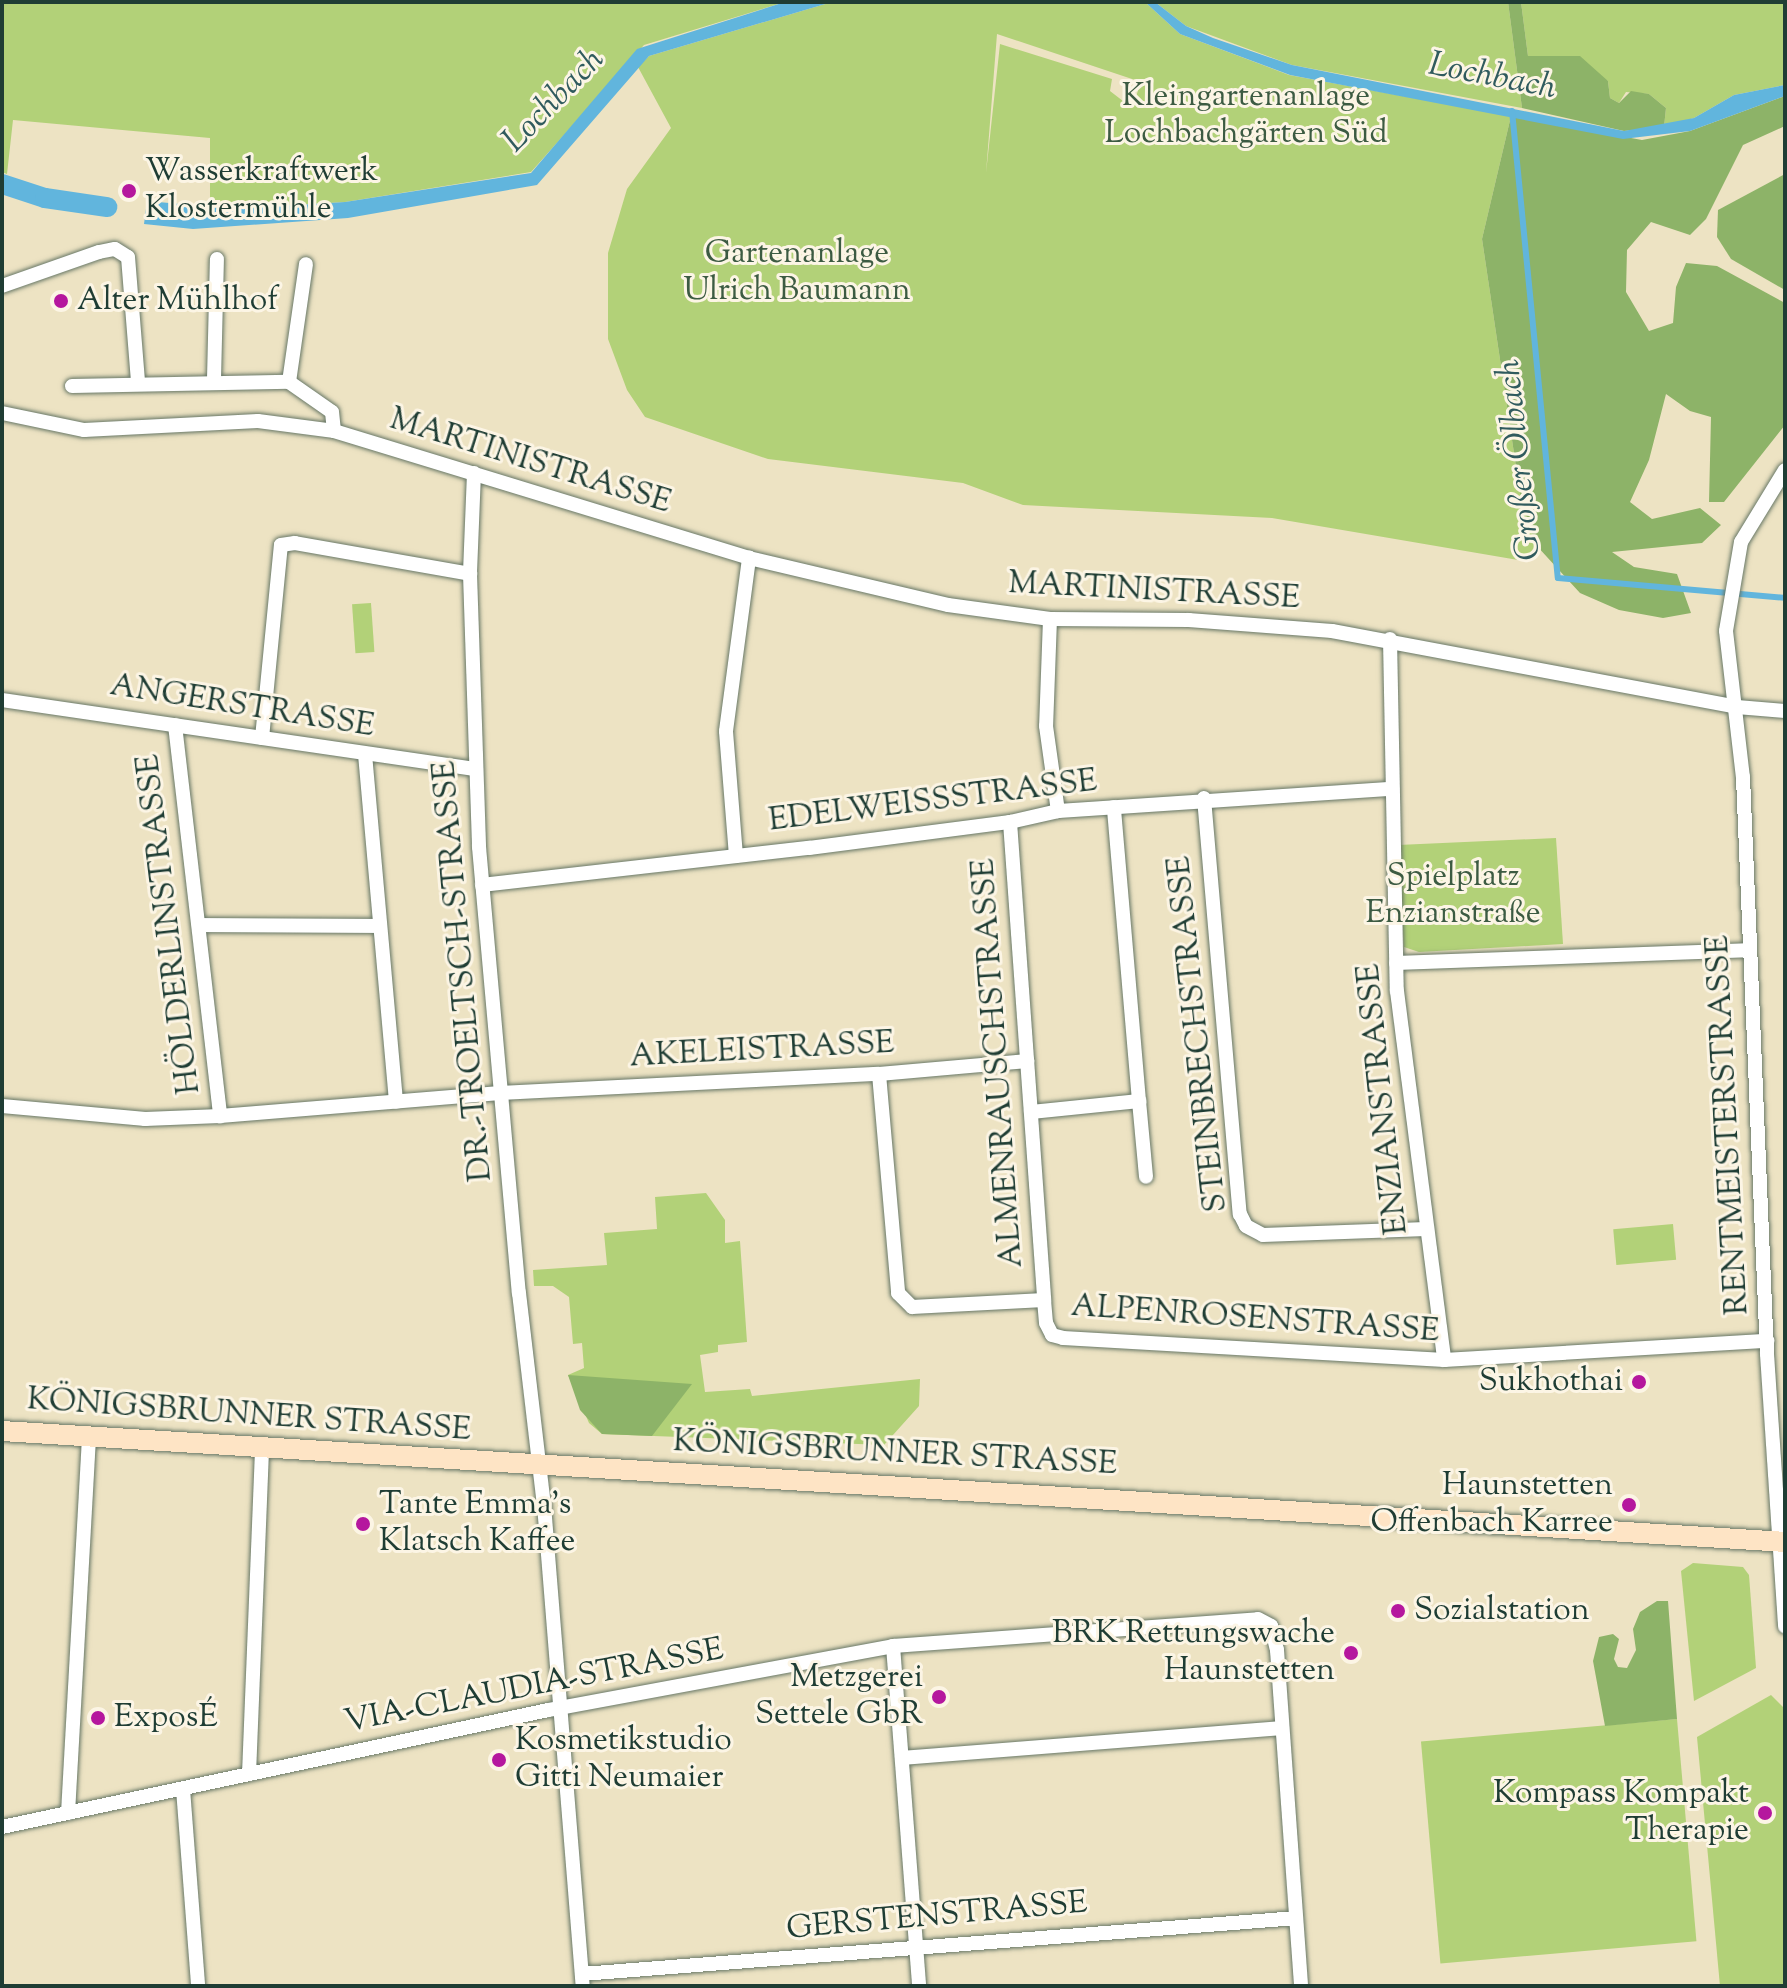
<!DOCTYPE html>
<html>
<head>
<meta charset="utf-8">
<style>
	body { margin:0 }
	#map { position:relative; width:1787px; height:1988px; overflow:hidden; background:#ede3c3; font-family:"Sorts Mill Goudy",serif }
	div>[style] { position:absolute }
	.green>* { inset:0; background:#b2d178; transform-origin:0 0 }
	.forest>* { inset:0; background:#8db368 }
	.water>* { inset:0; background:#61b5dd }
	.stream>* { height:6px; margin:-3px; padding:0 3px; transform-origin:3px; border-radius:3px; background:#61b5dd }
	.canal>* { height:20px; margin:-10px; padding:0 10px; transform-origin:10px; border-radius:10px; background:#61b5dd }
	.roads { filter:drop-shadow(0 0 2px #677766) drop-shadow(0 0 2px #677766) }
	.minor>* { height:14px; margin:-7px; padding:0 7px; transform-origin:7px; border-radius:7px; background:#fff }
	.secondary>* { height:20px; margin:-10px; padding:0 10px; transform-origin:10px; border-radius:10px; background:#fee4c5 }
	.dots>* { width:22px; height:22px; translate:-50% -50%; box-sizing:border-box; border:4px solid #fcf5e5; border-radius:50% }
	span { translate:-50% -50%; white-space:nowrap; text-align:center; line-height:1.15; -webkit-text-stroke:6px #fcf5e5; paint-order:stroke }
	.park-label { font-size:32px; color:#3c5b42 }
	.poi-label { font-size:32px; color:#1f3d34 }
	.left { translate:0 -50%; text-align:left }
	.right { translate:-100% -50%; text-align:right }
	.street-label { font-size:32px; color:#1f3d34 }
	.water-label { font-size:34px; color:#305b5e; font-style:italic }
	.frame { position:absolute; inset:0; border:4px solid #1f3d34; pointer-events:none }
</style>
</head>
<body>
<div id="map">
	<div class="green">
		<div style="clip-path:polygon(2px 2px,785px 2px,644px 45px,531px 172px,345px 202px,236px 209px,210px 208px,210px 138px,13px 120px,7px 174px,2px 172px)"></div>
		<div style="clip-path:polygon(evenodd,832px 2px,1145px 2px,1180px 34px,1289px 75px,1511px 116px,1482px 239px,1521px 500px,1536px 545px,1524px 561px,1272px 518px,1023px 505px,963px 483px,768px 459px,645px 417px,627px 390px,608px 339px,608px 253px,627px 189px,671px 128px,638px 67px,649px 56px,832px 2px,997px 34px,1141px 82px,1132px 108px,1110px 91px,1112px 79px,1000px 44px,986px 173px,997px 34px)"></div>
		<div style="clip-path:polygon(1155px 2px,1508px 2px,1522px 108px,1292px 65px,1186px 26px)"></div>
		<div style="clip-path:polygon(1521px 2px,1785px 2px,1785px 85px,1734px 95px,1694px 118px,1664px 127px,1666px 108px,1649px 94px,1626px 92px,1619px 103px,1610px 98px,1608px 81px,1528px 56px)"></div>
		<div style="left:371px;top:603px;width:49px;height:19px;rotate:86deg"></div>
		<div style="clip-path:polygon(1556px 838px,1563px 944px,1419px 952px,1404px 947px,1398px 845px)"></div>
		<div style="clip-path:polygon(706px 1193px,725px 1220px,725px 1243px,740px 1241px,747px 1342px,718px 1345px,718px 1352px,700px 1355px,705px 1392px,750px 1389px,752px 1396px,920px 1379px,919px 1406px,884px 1445px,602px 1434px,589px 1423px,568px 1375px,584px 1368px,582px 1343px,573px 1344px,569px 1297px,553px 1286px,534px 1286px,533px 1270px,607px 1265px,604px 1233px,657px 1229px,655px 1197px)"></div>
		<div style="left:1673px;top:1224px;width:36px;height:60px;rotate:85deg"></div>
		<div style="clip-path:polygon(1693px 1563px,1743px 1567px,1749px 1575px,1756px 1668px,1694px 1701px,1681px 1571px)"></div>
		<div style="clip-path:polygon(1771px 1695px,1785px 1709px,1785px 1986px,1720px 1986px,1697px 1737px)"></div>
		<div style="left:1677px;top:1719px;width:223px;height:257px;rotate:85deg"></div>
	</div>
	<div class="forest">
		<div style="clip-path:polygon(1508px 2px,1521px 2px,1528px 56px,1580px 56px,1608px 81px,1610px 98px,1619px 103px,1631px 91px,1649px 94px,1666px 108px,1664px 127px,1624px 131px,1522px 108px)"></div>
		<div style="clip-path:polygon(1785px 96px,1785px 126px,1743px 145px,1706px 219px,1690px 235px,1651px 222px,1627px 250px,1626px 292px,1649px 331px,1673px 323px,1676px 287px,1686px 263px,1717px 266px,1785px 303px,1785px 425px,1724px 502px,1709px 502px,1711px 417px,1690px 411px,1666px 394px,1649px 460px,1630px 502px,1652px 519px,1700px 508px,1721px 525px,1702px 543px,1612px 552px,1634px 567px,1677px 574px,1691px 613px,1663px 618px,1619px 610px,1580px 593px,1536px 545px,1521px 500px,1482px 239px,1511px 116px,1642px 140px,1690px 131px)"></div>
		<div style="clip-path:polygon(1785px 174px,1785px 290px,1731px 259px,1717px 237px,1718px 210px)"></div>
		<div style="clip-path:polygon(568px 1375px,692px 1384px,652px 1436px,602px 1434px,580px 1410px)"></div>
		<div style="clip-path:polygon(1657px 1601px,1668px 1601px,1677px 1719px,1605px 1726px,1593px 1661px,1599px 1637px,1613px 1634px,1619px 1639px,1614px 1659px,1618px 1667px,1627px 1668px,1636px 1650px,1633px 1629px,1640px 1612px)"></div>
	</div>
	<div class="water">
		<div style="clip-path:polygon(785px 2px,832px 2px,649px 56px,537px 185px,348px 218px,193px 229px,144px 224px,147px 201px,236px 209px,345px 202px,531px 173px,637px 49px)"></div>
		<div style="clip-path:polygon(1145px 2px,1155px 2px,1186px 26px,1213px 38px,1292px 65px,1624px 131px,1694px 118px,1734px 95px,1785px 85px,1785px 96px,1690px 131px,1623px 139px,1290px 75px,1180px 34px)"></div>
	</div>
	<div class="stream">
		<div style="left:1512px;top:111px;width:469px;rotate:84.4deg"></div>
		<div style="left:1558px;top:578px;width:228px;rotate:5deg"></div>
	</div>
	<div class="canal">
		<div style="left:2px;top:184px;width:45px;rotate:18deg"></div>
		<div style="left:45px;top:198px;width:63px;rotate:8.3deg"></div>
	</div>
	<div class="roads">
		<div class="minor">
			<div style="left:2px;top:286px;width:103px;rotate:-19.3deg"></div>
			<div style="left:99px;top:252px;width:16px;rotate:-11deg"></div>
			<div style="left:115px;top:249px;width:15px;rotate:32deg"></div>
			<div style="left:128px;top:257px;width:125px;rotate:85.4deg"></div>
			<div style="left:214px;top:379px;width:120px;rotate:-88.6deg"></div>
			<div style="left:289px;top:382px;width:119px;rotate:-81.8deg"></div>
			<div style="left:72px;top:386px;width:217px;rotate:-1.1deg"></div>
			<div style="left:289px;top:382px;width:52px;rotate:34.9deg"></div>
			<div style="left:332px;top:412px;width:19px;rotate:84deg"></div>
			<div style="left:2px;top:413px;width:84px;rotate:11.7deg"></div>
			<div style="left:84px;top:430px;width:174px;rotate:-3deg"></div>
			<div style="left:258px;top:421px;width:77px;rotate:7.5deg"></div>
			<div style="left:334px;top:431px;width:434px;rotate:17deg"></div>
			<div style="left:749px;top:558px;width:204px;rotate:13.3deg"></div>
			<div style="left:948px;top:605px;width:103px;rotate:7.8deg"></div>
			<div style="left:1050px;top:619px;width:139px;rotate:0.4deg"></div>
			<div style="left:1189px;top:620px;width:143px;rotate:4.4deg"></div>
			<div style="left:1332px;top:631px;width:412px;rotate:10.6deg"></div>
			<div style="left:1737px;top:707px;width:48px;rotate:4.8deg"></div>
			<div style="left:1785px;top:470px;width:84px;rotate:121.4deg"></div>
			<div style="left:1741px;top:542px;width:90px;rotate:99.6deg"></div>
			<div style="left:1726px;top:631px;width:147px;rotate:83.4deg"></div>
			<div style="left:1743px;top:777px;width:577px;rotate:87.62deg"></div>
			<div style="left:1767px;top:1354px;width:273px;rotate:86.2deg"></div>
			<div style="left:474px;top:473px;width:101px;rotate:92.3deg"></div>
			<div style="left:470px;top:574px;width:273px;rotate:88.1deg"></div>
			<div style="left:479px;top:847px;width:448px;rotate:84.9deg"></div>
			<div style="left:519px;top:1293px;width:213px;rotate:83.3deg"></div>
			<div style="left:544px;top:1505px;width:483px;rotate:85.4deg"></div>
			<div style="left:1050px;top:619px;width:107px;rotate:92.1deg"></div>
			<div style="left:1046px;top:726px;width:86px;rotate:82deg"></div>
			<div style="left:1390px;top:639px;width:352px;rotate:88.9deg"></div>
			<div style="left:1397px;top:991px;width:372px;rotate:82.7deg"></div>
			<div style="left:2px;top:700px;width:476px;rotate:8.3deg"></div>
			<div style="left:175px;top:725px;width:394px;rotate:83.4deg"></div>
			<div style="left:262px;top:738px;width:194px;rotate:-84.4deg"></div>
			<div style="left:281px;top:545px;width:14px;rotate:-8deg"></div>
			<div style="left:295px;top:543px;width:178px;rotate:10deg"></div>
			<div style="left:365px;top:754px;width:349px;rotate:84.9deg"></div>
			<div style="left:1204px;top:798px;width:418px;rotate:85.1deg"></div>
			<div style="left:1240px;top:1214px;width:13px;rotate:63deg"></div>
			<div style="left:1246px;top:1226px;width:19px;rotate:28deg"></div>
			<div style="left:1263px;top:1235px;width:163px;rotate:-2.1deg"></div>
			<div style="left:1010px;top:822px;width:479px;rotate:85.9deg"></div>
			<div style="left:736px;top:856px;width:125px;rotate:-94.6deg"></div>
			<div style="left:726px;top:731px;width:175px;rotate:-82.4deg"></div>
			<div style="left:482px;top:885px;width:329px;rotate:-6.5deg"></div>
			<div style="left:809px;top:848px;width:203px;rotate:-7.4deg"></div>
			<div style="left:1010px;top:822px;width:49px;rotate:-12.9deg"></div>
			<div style="left:1058px;top:811px;width:335px;rotate:-3.8deg"></div>
			<div style="left:199px;top:925px;width:181px;rotate:0.3deg"></div>
			<div style="left:1396px;top:963px;width:351px;rotate:-2.1deg"></div>
			<div style="left:879px;top:1074px;width:220px;rotate:85deg"></div>
			<div style="left:898px;top:1293px;width:20px;rotate:45deg"></div>
			<div style="left:912px;top:1307px;width:132px;rotate:-3deg"></div>
			<div style="left:1044px;top:1300px;width:23px;rotate:85deg"></div>
			<div style="left:1046px;top:1323px;width:13px;rotate:63deg"></div>
			<div style="left:1052px;top:1335px;width:11px;rotate:15deg"></div>
			<div style="left:1063px;top:1338px;width:382px;rotate:3.3deg"></div>
			<div style="left:1444px;top:1360px;width:324px;rotate:-3.4deg"></div>
			<div style="left:1139px;top:1101px;width:76px;rotate:84.7deg"></div>
			<div style="left:2px;top:1106px;width:144px;rotate:5.2deg"></div>
			<div style="left:145px;top:1119px;width:75px;rotate:-2.3deg"></div>
			<div style="left:220px;top:1116px;width:281px;rotate:-4.7deg"></div>
			<div style="left:500px;top:1093px;width:379px;rotate:-2.9deg"></div>
			<div style="left:879px;top:1074px;width:149px;rotate:-5deg"></div>
			<div style="left:1031px;top:1112px;width:109px;rotate:-5.8deg"></div>
			<div style="left:1139px;top:1101px;width:295px;rotate:-94.9deg"></div>
			<div style="left:893px;top:1646px;width:341px;rotate:85.6deg"></div>
			<div style="left:902px;top:1758px;width:381px;rotate:-4.5deg"></div>
			<div style="left:249px;top:1774px;width:327px;rotate:-87.7deg"></div>
			<div style="left:183px;top:1789px;width:198px;rotate:85.6deg"></div>
			<div style="left:68px;top:1813px;width:377px;rotate:-86.8deg"></div>
			<div style="left:2px;top:1827px;width:558px;rotate:-12.09deg"></div>
			<div style="left:548px;top:1710px;width:351px;rotate:-10.5deg"></div>
			<div style="left:893px;top:1646px;width:366px;rotate:-4.2deg"></div>
			<div style="left:1258px;top:1619px;width:15px;rotate:28deg"></div>
			<div style="left:1271px;top:1626px;width:25px;rotate:76deg"></div>
			<div style="left:1277px;top:1650px;width:337px;rotate:85.9deg"></div>
			<div style="left:582px;top:1974px;width:716px;rotate:-4.48deg"></div>
		</div>
		<div class="secondary">
			<div style="left:2px;top:1431px;width:1786px;rotate:3.56deg"></div>
		</div>
	</div>
	<div class="dots">
		<div style="left:129px;top:191px;background:#b5179e"></div>
		<div style="left:61px;top:301px;background:#b5179e"></div>
		<div style="left:1639px;top:1382px;background:#b5179e"></div>
		<div style="left:1629px;top:1505px;background:#b5179e"></div>
		<div style="left:363px;top:1524px;background:#b5179e"></div>
		<div style="left:1398px;top:1611px;background:#b5179e"></div>
		<div style="left:1351px;top:1653px;background:#b5179e"></div>
		<div style="left:939px;top:1697px;background:#b5179e"></div>
		<div style="left:98px;top:1718px;background:#b5179e"></div>
		<div style="left:499px;top:1760px;background:#b5179e"></div>
		<div style="left:1765px;top:1813px;background:#b5179e"></div>
	</div>
	<div class="park-label">
		<span style="left:1246px;top:116px">Kleingartenanlage<br>Lochbachgärten Süd</span>
		<span style="left:797px;top:273px">Gartenanlage<br>Ulrich Baumann</span>
		<span style="left:1453px;top:896px">Spielplatz<br>Enzianstraße</span>
	</div>
	<div class="poi-label">
		<span class="left" style="left:145px;top:191px">Wasserkraftwerk<br>Klostermühle</span>
		<span class="left" style="left:77px;top:301px">Alter Mühlhof</span>
		<span class="right" style="left:1623px;top:1382px">Sukhothai</span>
		<span class="right" style="left:1613px;top:1505px">Haunstetten<br>Offenbach Karree</span>
		<span class="left" style="left:379px;top:1524px">Tante Emma's<br>Klatsch Kaffee</span>
		<span class="left" style="left:1414px;top:1611px">Sozialstation</span>
		<span class="right" style="left:1335px;top:1653px">BRK Rettungswache<br>Haunstetten</span>
		<span class="right" style="left:923px;top:1697px">Metzgerei<br>Settele GbR</span>
		<span class="left" style="left:114px;top:1718px">ExposÉ</span>
		<span class="left" style="left:515px;top:1760px">Kosmetikstudio<br>Gitti Neumaier</span>
		<span class="right" style="left:1749px;top:1813px">Kompass Kompakt<br>Therapie</span>
	</div>
	<div class="street-label">
		<span style="left:530px;top:462px;rotate:17deg">MARTINISTRASSE</span>
		<span style="left:1154px;top:592px;rotate:3deg">MARTINISTRASSE</span>
		<span style="left:242px;top:707px;rotate:9deg">ANGERSTRASSE</span>
		<span style="left:933px;top:802px;rotate:-7deg">EDELWEISSSTRASSE</span>
		<span style="left:170px;top:924px;rotate:-97deg">HÖLDERLINSTRASSE</span>
		<span style="left:464px;top:971px;rotate:-95deg">DR.-TROELTSCH-STRASSE</span>
		<span style="left:1199px;top:1034px;rotate:-96deg">STEINBRECHSTRASSE</span>
		<span style="left:762px;top:1051px;rotate:-3deg">AKELEISTRASSE</span>
		<span style="left:999px;top:1063px;rotate:-94deg">ALMENRAUSCHSTRASSE</span>
		<span style="left:1384px;top:1099px;rotate:-96deg">ENZIANSTRASSE</span>
		<span style="left:1729px;top:1125px;rotate:-93deg">RENTMEISTERSTRASSE</span>
		<span style="left:1255px;top:1320px;rotate:4deg">ALPENROSENSTRASSE</span>
		<span style="left:249px;top:1416px;rotate:4deg">KÖNIGSBRUNNER STRASSE</span>
		<span style="left:895px;top:1454px;rotate:3deg">KÖNIGSBRUNNER STRASSE</span>
		<span style="left:534px;top:1687px;rotate:-11deg">VIA-CLAUDIA-STRASSE</span>
		<span style="left:937px;top:1917px;rotate:-5deg">GERSTENSTRASSE</span>
	</div>
	<div class="water-label">
		<span style="left:1492px;top:77px;rotate:11deg">Lochbach</span>
		<span style="left:554px;top:101px;rotate:-46deg">Lochbach</span>
		<span style="left:1520px;top:460px;rotate:-96deg">Großer Ölbach</span>
	</div>
	<div class="frame"></div>
</div>
</body>
</html>
